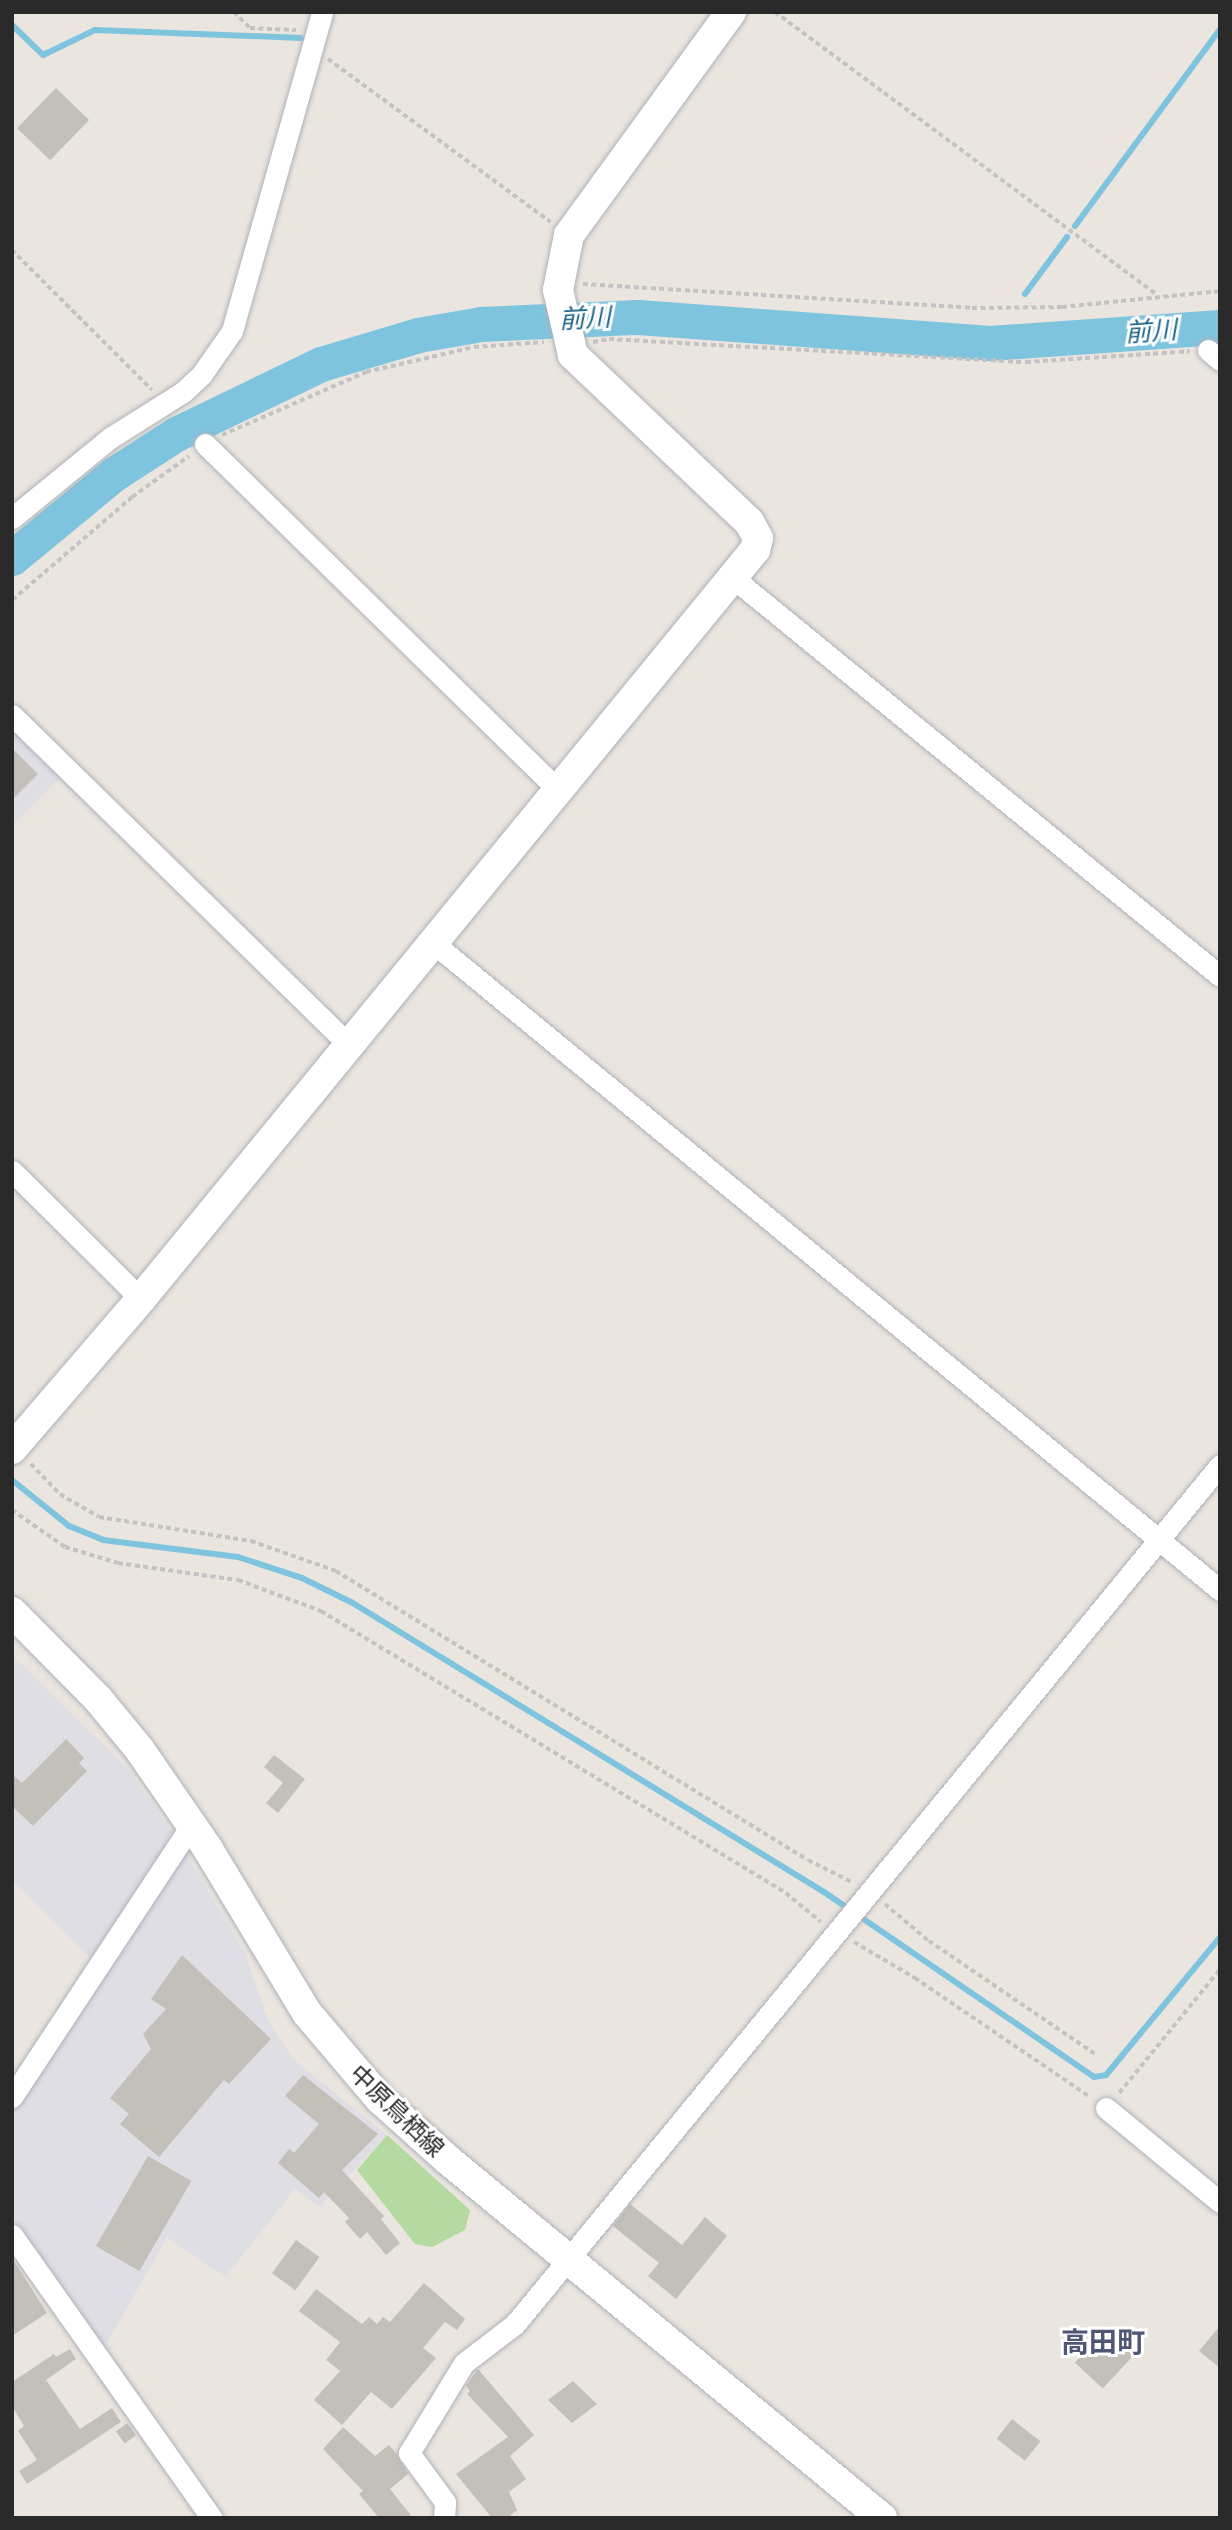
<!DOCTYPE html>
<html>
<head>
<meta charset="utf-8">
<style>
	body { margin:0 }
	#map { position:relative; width:1232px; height:2530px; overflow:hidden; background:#eae5de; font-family:Helvetica,"Noto Sans JP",sans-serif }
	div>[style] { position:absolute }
	.industrial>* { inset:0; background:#dfdee4 }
	.green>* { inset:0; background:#b4daa1 }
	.stream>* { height:6px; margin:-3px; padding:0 3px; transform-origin:3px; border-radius:3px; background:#7ec4df }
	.river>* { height:35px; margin:-17.5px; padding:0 17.5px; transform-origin:17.5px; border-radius:17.5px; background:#7ec4df }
	.building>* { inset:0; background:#c3bfb9; transform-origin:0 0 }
	.path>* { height:3.5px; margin-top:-1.75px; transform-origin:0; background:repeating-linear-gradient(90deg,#c3c3c3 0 5px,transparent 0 8.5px) }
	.roads { filter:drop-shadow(0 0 2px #aeb0b9) drop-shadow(0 0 2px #aeb0b9) }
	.street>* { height:21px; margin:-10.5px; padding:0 10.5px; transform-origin:10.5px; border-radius:10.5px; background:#fff }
	.secondary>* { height:30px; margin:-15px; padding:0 15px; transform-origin:15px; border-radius:15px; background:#fff }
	span { translate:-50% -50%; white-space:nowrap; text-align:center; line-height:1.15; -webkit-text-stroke:6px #fff; paint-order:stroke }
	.street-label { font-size:24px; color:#2a2a2a }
	.water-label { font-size:26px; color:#1e648a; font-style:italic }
	.quarter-label { font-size:28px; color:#505675; font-weight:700 }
	.frame { position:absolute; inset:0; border:14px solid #2a2a2a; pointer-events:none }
</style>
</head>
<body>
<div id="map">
	<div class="industrial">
		<div style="clip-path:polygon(12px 725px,62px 775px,12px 826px)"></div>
		<div style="clip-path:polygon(12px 1655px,128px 1769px,175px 1836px,94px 1961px,12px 1880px)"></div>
		<div style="clip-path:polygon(182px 1847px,244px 1951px,269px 2023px,293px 2059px,387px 2135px,320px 2207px,295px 2189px,225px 2277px,167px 2237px,105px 2347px,12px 2216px,12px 2111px)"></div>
	</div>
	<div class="green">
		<div style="clip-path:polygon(387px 2135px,470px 2210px,465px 2230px,432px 2247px,415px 2244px,357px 2170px)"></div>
	</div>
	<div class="stream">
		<div style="left:12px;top:25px;width:43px;rotate:44.1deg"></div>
		<div style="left:43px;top:55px;width:58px;rotate:-25.7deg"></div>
		<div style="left:95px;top:30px;width:206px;rotate:2.2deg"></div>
		<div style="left:1075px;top:226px;width:245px;rotate:-53.6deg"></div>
		<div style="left:1025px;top:294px;width:71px;rotate:-53.6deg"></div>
		<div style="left:12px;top:1480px;width:73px;rotate:38.9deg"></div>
		<div style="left:69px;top:1526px;width:37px;rotate:22deg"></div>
		<div style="left:103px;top:1540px;width:136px;rotate:7.2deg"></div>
		<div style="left:238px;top:1557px;width:67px;rotate:18.2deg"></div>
		<div style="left:302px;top:1578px;width:55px;rotate:26.1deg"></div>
		<div style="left:351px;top:1602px;width:555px;rotate:31.51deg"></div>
		<div style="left:824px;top:1892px;width:327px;rotate:34.4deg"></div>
		<div style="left:1094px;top:2077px;width:12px;rotate:-9deg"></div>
		<div style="left:1106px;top:2075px;width:179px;rotate:-50.4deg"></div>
	</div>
	<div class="river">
		<div style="left:12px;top:558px;width:132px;rotate:-39.5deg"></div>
		<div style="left:114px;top:474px;width:74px;rotate:-32.8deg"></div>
		<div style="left:176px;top:434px;width:161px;rotate:-25.8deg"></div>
		<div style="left:321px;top:364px;width:101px;rotate:-16.6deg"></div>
		<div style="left:418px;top:335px;width:64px;rotate:-9.9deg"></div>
		<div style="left:481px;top:324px;width:157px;rotate:-2.6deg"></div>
		<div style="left:638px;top:317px;width:353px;rotate:4.2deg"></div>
		<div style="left:990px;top:343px;width:231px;rotate:-4deg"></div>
	</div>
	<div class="building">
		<div style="left:56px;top:88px;width:46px;height:56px;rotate:44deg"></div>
		<div style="clip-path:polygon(12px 748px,38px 774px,12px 800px)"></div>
		<div style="clip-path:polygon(66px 1739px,84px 1758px,79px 1763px,87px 1771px,33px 1826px,12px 1806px,12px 1774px,22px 1783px)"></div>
		<div style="clip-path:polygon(274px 1755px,305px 1779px,278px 1813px,266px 1803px,283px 1783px,264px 1767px)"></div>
		<div style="clip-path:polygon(182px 1955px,271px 2039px,229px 2084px,224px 2080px,159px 2157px,120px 2124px,129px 2114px,110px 2098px,151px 2049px,143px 2034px,166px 2009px,151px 1999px)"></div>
		<div style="clip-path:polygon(303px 2075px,378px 2134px,342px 2170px,384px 2216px,381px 2219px,400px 2243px,386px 2255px,367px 2232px,360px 2239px,345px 2222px,349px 2218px,324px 2192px,319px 2198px,278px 2163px,289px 2149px,294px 2153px,319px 2124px,285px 2096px)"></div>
		<div style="left:148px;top:2156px;width:50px;height:104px;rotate:30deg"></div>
		<div style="clip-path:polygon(630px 2204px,682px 2245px,705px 2217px,727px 2236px,676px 2299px,648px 2276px,659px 2263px,613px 2226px)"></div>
		<div style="left:296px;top:2240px;width:29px;height:41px;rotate:36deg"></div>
		<div style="clip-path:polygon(12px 2258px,47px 2313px,12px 2336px)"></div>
		<div style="clip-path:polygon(424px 2283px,465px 2319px,457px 2330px,445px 2322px,423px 2348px,436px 2358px,392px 2409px,371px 2392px,342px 2425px,314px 2400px,340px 2371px,326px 2360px,340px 2342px,299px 2311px,316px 2289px,362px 2324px,369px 2317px,377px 2324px,383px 2317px,390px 2322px)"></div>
		<div style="left:1109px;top:2326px;width:38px;height:50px;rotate:43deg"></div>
		<div style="clip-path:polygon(1220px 2326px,1220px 2368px,1199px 2351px)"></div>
		<div style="clip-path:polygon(70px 2349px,76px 2359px,46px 2380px,80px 2429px,112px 2408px,121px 2422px,27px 2484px,19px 2471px,37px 2460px,18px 2431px,24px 2426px,12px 2406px,12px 2382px,54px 2354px,56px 2357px)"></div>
		<div style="clip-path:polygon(478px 2369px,534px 2435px,510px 2456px,526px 2479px,509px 2492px,517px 2510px,507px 2518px,492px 2518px,456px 2474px,508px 2437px,467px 2394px,470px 2391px,466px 2386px)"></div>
		<div style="clip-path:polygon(573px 2381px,597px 2404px,572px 2423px,548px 2400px)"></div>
		<div style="left:1012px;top:2419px;width:36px;height:25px;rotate:38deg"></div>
		<div style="left:127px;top:2423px;width:15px;height:14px;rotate:53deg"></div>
		<div style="clip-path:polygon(343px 2427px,375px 2456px,389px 2445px,396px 2453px,408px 2474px,390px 2489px,413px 2518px,379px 2518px,359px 2494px,363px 2491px,323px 2449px)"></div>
	</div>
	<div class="path">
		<div style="left:234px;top:12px;width:23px;rotate:45deg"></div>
		<div style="left:250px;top:28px;width:46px;rotate:2.5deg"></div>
		<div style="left:775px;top:12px;width:474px;rotate:36.5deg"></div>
		<div style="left:328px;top:59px;width:276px;rotate:36.2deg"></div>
		<div style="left:12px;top:250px;width:198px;rotate:45deg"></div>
		<div style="left:583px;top:284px;width:390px;rotate:3.5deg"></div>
		<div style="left:972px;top:308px;width:90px;rotate:-0.6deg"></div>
		<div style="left:1062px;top:307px;width:159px;rotate:-5.8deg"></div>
		<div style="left:593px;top:342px;width:16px;rotate:-11deg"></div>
		<div style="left:609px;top:339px;width:418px;rotate:3.2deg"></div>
		<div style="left:1026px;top:362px;width:164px;rotate:-3.8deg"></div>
		<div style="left:222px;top:435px;width:157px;rotate:-23.6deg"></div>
		<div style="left:366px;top:372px;width:111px;rotate:-13deg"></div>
		<div style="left:474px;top:347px;width:70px;rotate:-4.1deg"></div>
		<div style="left:12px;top:600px;width:158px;rotate:-40.6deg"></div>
		<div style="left:132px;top:497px;width:70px;rotate:-35.7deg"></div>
		<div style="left:31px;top:1464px;width:42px;rotate:46deg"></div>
		<div style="left:60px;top:1494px;width:45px;rotate:30.5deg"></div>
		<div style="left:99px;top:1517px;width:154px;rotate:9deg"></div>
		<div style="left:251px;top:1541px;width:90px;rotate:19.4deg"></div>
		<div style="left:336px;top:1571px;width:553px;rotate:31.48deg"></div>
		<div style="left:808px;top:1860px;width:49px;rotate:26.6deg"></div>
		<div style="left:12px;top:1510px;width:65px;rotate:34.9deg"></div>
		<div style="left:65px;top:1547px;width:55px;rotate:16.8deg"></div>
		<div style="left:118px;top:1563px;width:121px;rotate:8.1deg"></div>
		<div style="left:238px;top:1580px;width:89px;rotate:20.5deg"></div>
		<div style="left:321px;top:1611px;width:544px;rotate:31.23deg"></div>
		<div style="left:786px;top:1893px;width:45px;rotate:39.6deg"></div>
		<div style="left:885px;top:1904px;width:57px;rotate:40.1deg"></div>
		<div style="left:929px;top:1941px;width:201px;rotate:34.2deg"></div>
		<div style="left:854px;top:1942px;width:71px;rotate:30.5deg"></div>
		<div style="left:915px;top:1978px;width:212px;rotate:34.2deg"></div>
		<div style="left:1119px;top:2093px;width:160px;rotate:-50.8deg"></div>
	</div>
	<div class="roads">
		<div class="street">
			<div style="left:1208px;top:350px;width:16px;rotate:40deg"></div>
			<div style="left:205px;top:444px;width:491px;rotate:44.4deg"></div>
			<div style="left:12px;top:518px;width:127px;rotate:-39.2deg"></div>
			<div style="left:110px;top:438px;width:86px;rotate:-32.2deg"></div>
			<div style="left:183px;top:392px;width:26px;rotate:-43deg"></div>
			<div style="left:202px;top:374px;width:52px;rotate:-55.1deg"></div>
			<div style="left:232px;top:331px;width:331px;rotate:-74.2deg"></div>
			<div style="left:732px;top:577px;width:630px;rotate:39.27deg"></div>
			<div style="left:12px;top:715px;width:472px;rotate:44.4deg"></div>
			<div style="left:431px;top:941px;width:1022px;rotate:39.44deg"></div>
			<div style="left:12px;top:1171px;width:182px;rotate:44.8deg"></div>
			<div style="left:12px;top:2097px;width:327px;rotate:-56.6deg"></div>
			<div style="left:1106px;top:2108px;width:148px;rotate:39.5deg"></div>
			<div style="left:12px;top:2235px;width:347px;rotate:54.8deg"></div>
			<div style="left:444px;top:2518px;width:16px;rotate:-86deg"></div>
			<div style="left:445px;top:2502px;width:61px;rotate:-126.3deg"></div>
			<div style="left:409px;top:2453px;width:105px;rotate:-58.6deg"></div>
			<div style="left:464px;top:2363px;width:64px;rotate:-37.4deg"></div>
			<div style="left:515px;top:2324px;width:1111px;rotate:-50.62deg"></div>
		</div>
		<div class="secondary">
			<div style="left:12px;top:1449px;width:198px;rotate:-49.3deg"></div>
			<div style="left:141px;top:1299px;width:969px;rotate:-50.66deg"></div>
			<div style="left:755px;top:550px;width:12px;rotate:-76deg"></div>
			<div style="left:758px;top:538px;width:18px;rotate:-119deg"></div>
			<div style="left:749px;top:522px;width:243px;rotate:-136.5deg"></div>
			<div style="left:573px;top:355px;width:67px;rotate:-103deg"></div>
			<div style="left:558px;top:290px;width:56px;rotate:-78.7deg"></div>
			<div style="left:569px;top:235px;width:276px;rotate:-54deg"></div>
			<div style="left:12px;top:1612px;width:122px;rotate:45.3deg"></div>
			<div style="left:98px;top:1699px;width:66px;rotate:50.5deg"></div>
			<div style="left:140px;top:1750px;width:120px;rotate:55.5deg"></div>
			<div style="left:208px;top:1849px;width:192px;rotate:58.9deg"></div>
			<div style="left:307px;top:2013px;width:113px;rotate:49.7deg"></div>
			<div style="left:380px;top:2099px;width:91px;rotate:41.9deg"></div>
			<div style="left:448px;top:2160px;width:563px;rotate:39.52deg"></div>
		</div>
	</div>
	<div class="street-label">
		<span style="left:397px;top:2111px;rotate:44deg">中原鳥栖線</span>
	</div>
	<div class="water-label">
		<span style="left:585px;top:319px;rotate:-3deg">前川</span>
		<span style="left:1151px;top:332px;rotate:-4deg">前川</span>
	</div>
	<div class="quarter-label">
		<span style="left:1103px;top:2343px">高田町</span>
	</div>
	<div class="frame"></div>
</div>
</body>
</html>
